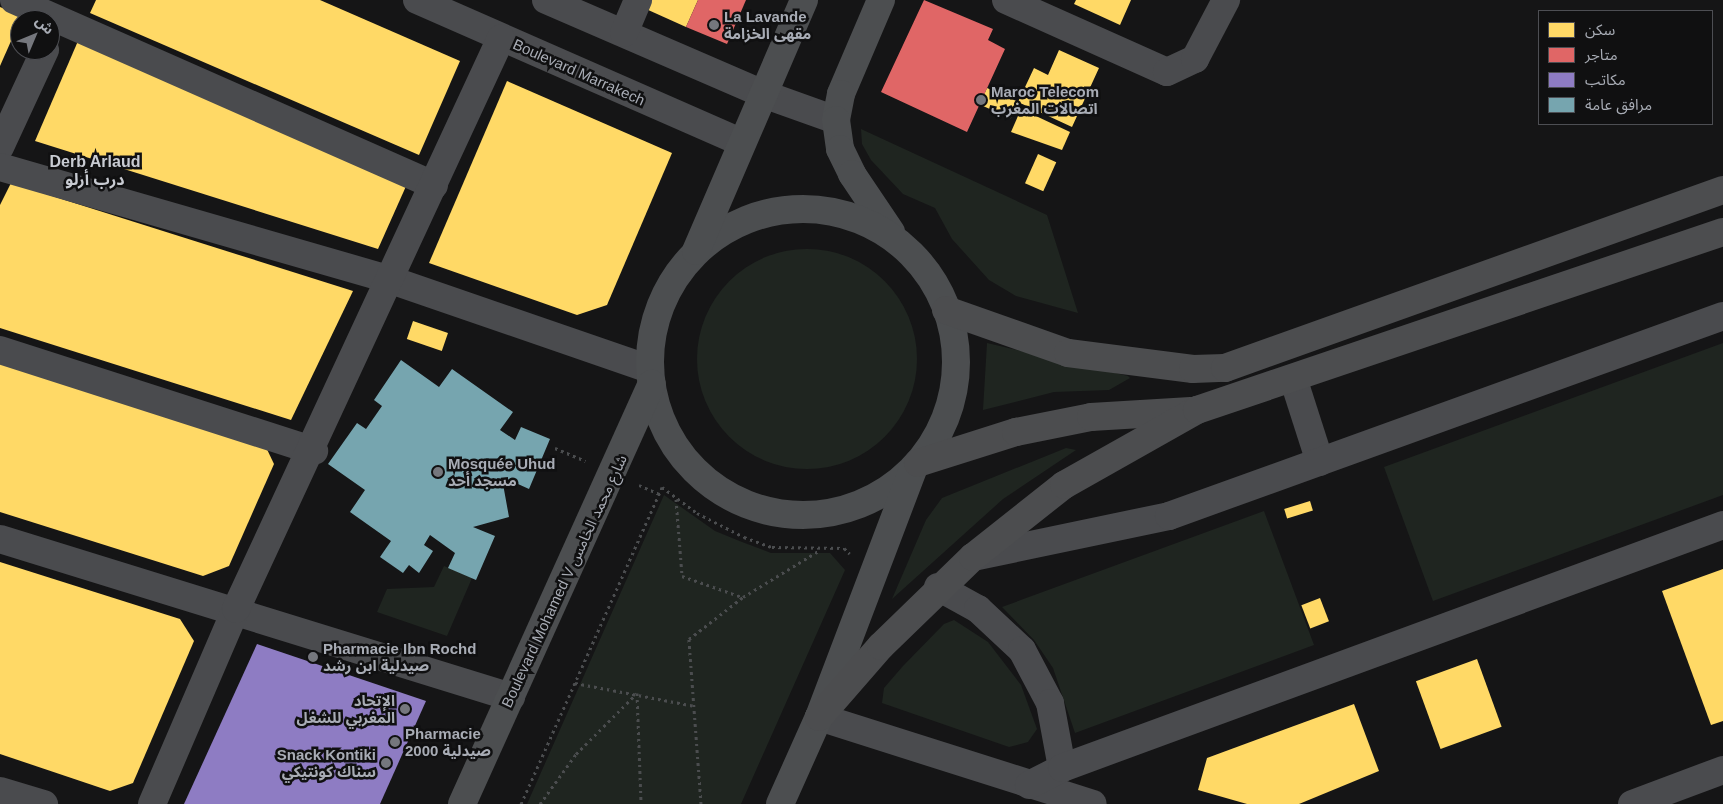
<!DOCTYPE html>
<html>
<head>
<meta charset="utf-8">
<style>
	body { margin:0 }
	#map { position:relative; width:1723px; height:804px; overflow:hidden; background:#151516; font-family:Helvetica,"Noto Sans Arabic",sans-serif }
	div>[style] { position:absolute }
	.green>* { inset:0; background:#1f2520 }
	.round { border-radius:50% }
	.homes>* { inset:0; background:#ffd966; transform-origin:0 0 }
	.shops>* { inset:0; background:#e06666 }
	.offices>* { inset:0; background:#8e7cc3 }
	.public>* { inset:0; background:#76a5af }
	.path>* { height:3px; margin-top:-1.5px; transform-origin:0; background:repeating-linear-gradient(90deg,#4b4d4f 0 2.5px,transparent 0 6.5px) }
	.minor>* { height:28px; margin:-14px; padding:0 14px; transform-origin:14px; border-radius:14px; background:#4a4b4e }
	.major>* { height:28px; margin:-14px; padding:0 14px; transform-origin:14px; border-radius:14px; background:#4c4e50 }
	.major>.ring { margin:-14px; padding:0; box-sizing:content-box; background:none; border:28px solid #4c4e50; border-radius:50% }
	.highway>* { height:28px; margin:-14px; padding:0 14px; transform-origin:14px; border-radius:14px; background:#4c4d4f }
	.dots>* { width:14px; height:14px; translate:-50% -50%; box-sizing:border-box; border:2px solid #101011; border-radius:50% }
	span { translate:-50% -50%; white-space:nowrap; text-align:center; line-height:1.15; -webkit-text-stroke:5px #101011; paint-order:stroke }
	.poi-label { font-size:15px; color:#a8acb5; font-weight:700 }
	.left { translate:0 -50%; text-align:left }
	.right { translate:-100% -50%; text-align:right }
	.street-label { font-size:15px; color:#a8acb5 }
	.neighbourhood-label { font-size:16px; color:#c8cbd2; font-weight:700 }
	.legend { position:absolute; left:1538px; top:10px; width:175px; height:115px; box-sizing:border-box; background:#101011; border:1px solid #4d4e53; margin:0; padding:6px 9px; list-style:none; font-size:15px; color:#a8acb5 }
	.legend li { display:flex; align-items:center; gap:10px; height:25px }
	.legend b { width:25px; border:1px solid #4d4e53 }
	.north { position:absolute; left:10px; top:10px; width:50px; height:50px; box-sizing:border-box; background:#101011; border:1px solid #4d4e53; border-radius:50%; rotate:45deg; font-size:14px; font-weight:700; line-height:20px; text-align:center; color:#a8acb5 }
	.north::after { content:''; display:block; margin:auto; width:18px; height:22px; background:#75777d; clip-path:polygon(50% 0,100% 100%,50% 72%,0 100%) }
</style>
</head>
<body>
<div id="map">
	<div class="green">
		<div style="clip-path:polygon(861px 129px,1047px 215px,1078px 313px,1016px 296px,989px 280px,952px 239px,935px 208px,903px 194px,871px 160px,862px 144px)"></div>
		<div class="round" style="left:697px;top:249px;width:220px;height:220px"></div>
		<div style="clip-path:polygon(987px 343px,1128px 376px,1130px 378px,1109px 390px,1054px 392px,983px 410px)"></div>
		<div style="clip-path:polygon(1723px 343px,1723px 495px,1433px 601px,1384px 467px)"></div>
		<div style="clip-path:polygon(1066px 448px,1076px 450px,1003px 499px,892px 599px,926px 520px,942px 498px)"></div>
		<div style="clip-path:polygon(664px 495px,715px 531px,742px 542px,771px 553px,830px 553px,845px 570px,741px 804px,527px 804px)"></div>
		<div style="clip-path:polygon(1264px 511px,1314px 645px,1075px 733px,1053px 668px,1034px 640px,1002px 607px)"></div>
		<div style="clip-path:polygon(444px 566px,472px 578px,447px 636px,377px 612px,387px 589px,434px 587px)"></div>
		<div style="clip-path:polygon(954px 620px,988px 642px,1021px 685px,1037px 729px,1028px 742px,1009px 747px,882px 703px,884px 688px,903px 666px,944px 624px)"></div>
	</div>
	<div class="homes">
		<div style="clip-path:polygon(96px 0,320px 0,460px 61px,419px 155px,90px 13px)"></div>
		<div style="clip-path:polygon(650px 0,698px 0,686px 27px,646px 9px)"></div>
		<div style="clip-path:polygon(1076px 0,1131px 0,1120px 25px,1074px 4px)"></div>
		<div style="clip-path:polygon(0 7px,22px 16px,0 66px)"></div>
		<div style="clip-path:polygon(78px 41px,407px 184px,378px 249px,35px 141px)"></div>
		<div style="clip-path:polygon(1059px 50px,1099px 68px,1072px 127px,1018px 102px,1034px 68px,1048px 75px)"></div>
		<div style="clip-path:polygon(507px 81px,672px 153px,607px 305px,577px 315px,429px 263px)"></div>
		<div style="left:987px;top:88px;width:34px;height:18px;rotate:24deg"></div>
		<div style="clip-path:polygon(1021px 109px,1070px 132px,1062px 150px,1011px 132px)"></div>
		<div style="left:1038px;top:154px;width:20px;height:32px;rotate:24deg"></div>
		<div style="clip-path:polygon(11px 183px,353px 291px,291px 420px,0 328px,0 205px)"></div>
		<div style="left:413px;top:321px;width:37px;height:19px;rotate:19deg"></div>
		<div style="clip-path:polygon(0 360px,264px 443px,274px 464px,229px 566px,203px 576px,0 512px)"></div>
		<div style="left:1310px;top:501px;width:10px;height:27px;rotate:73deg"></div>
		<div style="clip-path:polygon(0 562px,180px 619px,194px 641px,133px 783px,110px 791px,0 754px)"></div>
		<div style="clip-path:polygon(1723px 569px,1723px 721px,1711px 725px,1662px 591px)"></div>
		<div style="left:1320px;top:598px;width:25px;height:20px;rotate:69deg"></div>
		<div style="left:1477px;top:659px;width:72px;height:65px;rotate:70deg"></div>
		<div style="clip-path:polygon(1354px 704px,1379px 771px,1299px 804px,1247px 804px,1198px 790px,1207px 758px)"></div>
	</div>
	<div class="shops">
		<div style="clip-path:polygon(698px 0,746px 0,727px 44px,686px 27px)"></div>
		<div style="clip-path:polygon(924px 0,993px 29px,988px 40px,1005px 49px,967px 132px,881px 92px)"></div>
	</div>
	<div class="offices">
		<div style="clip-path:polygon(257px 644px,426px 701px,380px 804px,184px 804px)"></div>
	</div>
	<div class="public">
		<div style="clip-path:polygon(401px 360px,439px 387px,452px 369px,513px 412px,500px 430px,515px 440px,521px 427px,550px 439px,529px 489px,507px 479px,503px 484px,509px 517px,473px 527px,495px 536px,476px 580px,448px 568px,455px 553px,430px 535px,424px 545px,433px 551px,419px 573px,409px 565px,403px 573px,380px 557px,391px 541px,350px 512px,365px 490px,328px 464px,357px 423px,366px 429px,382px 406px,374px 400px)"></div>
	</div>
	<div class="path">
		<div style="left:555px;top:448px;width:33px;rotate:23deg"></div>
		<div style="left:639px;top:485px;width:22px;rotate:24deg"></div>
		<div style="left:676px;top:499px;width:77px;rotate:85.5deg"></div>
		<div style="left:682px;top:576px;width:64px;rotate:19.3deg"></div>
		<div style="left:575px;top:683px;width:122px;rotate:10.9deg"></div>
		<div style="left:637px;top:693px;width:111px;rotate:87.9deg"></div>
		<div style="left:521px;top:804px;width:347px;rotate:-66deg"></div>
		<div style="left:662px;top:487px;width:44px;rotate:36.6deg"></div>
		<div style="left:697px;top:513px;width:53px;rotate:27.1deg"></div>
		<div style="left:744px;top:537px;width:30px;rotate:20deg"></div>
		<div style="left:772px;top:547px;width:72px;rotate:0.8deg"></div>
		<div style="left:844px;top:548px;width:8px;rotate:45deg"></div>
		<div style="left:540px;top:804px;width:62px;rotate:-54.2deg"></div>
		<div style="left:576px;top:754px;width:86px;rotate:-45deg"></div>
		<div style="left:701px;top:804px;width:165px;rotate:-94.2deg"></div>
		<div style="left:689px;top:639px;width:68px;rotate:-37.9deg"></div>
		<div style="left:743px;top:597px;width:90px;rotate:-31.4deg"></div>
	</div>
	<div class="minor">
		<div style="left:14px;top:0;width:459px;rotate:23.8deg"></div>
		<div style="left:417px;top:0;width:354px;rotate:23.7deg"></div>
		<div style="left:546px;top:0;width:236px;rotate:23.4deg"></div>
		<div style="left:763px;top:94px;width:77px;rotate:19.6deg"></div>
		<div style="left:1006px;top:0;width:176px;rotate:24.1deg"></div>
		<div style="left:1167px;top:72px;width:31px;rotate:-25deg"></div>
		<div style="left:1195px;top:59px;width:67px;rotate:-62.3deg"></div>
		<div style="left:624px;top:33px;width:36px;rotate:-67deg"></div>
		<div style="left:0;top:147px;width:107px;rotate:-65.1deg"></div>
		<div style="left:0;top:167px;width:407px;rotate:16.1deg"></div>
		<div style="left:391px;top:280px;width:274px;rotate:19deg"></div>
		<div style="left:0;top:350px;width:330px;rotate:17.8deg"></div>
		<div style="left:1294px;top:381px;width:85px;rotate:72.2deg"></div>
		<div style="left:0;top:539px;width:535px;rotate:17.18deg"></div>
		<div style="left:973px;top:557px;width:200px;rotate:-11.8deg"></div>
		<div style="left:1169px;top:516px;width:589px;rotate:-19.85deg"></div>
		<div style="left:938px;top:587px;width:46px;rotate:28.8deg"></div>
		<div style="left:978px;top:609px;width:60px;rotate:43deg"></div>
		<div style="left:1022px;top:650px;width:60px;rotate:62.2deg"></div>
		<div style="left:1050px;top:703px;width:66px;rotate:79.5deg"></div>
		<div style="left:819px;top:717px;width:287px;rotate:17.6deg"></div>
		<div style="left:1029px;top:785px;width:37px;rotate:-27deg"></div>
		<div style="left:1062px;top:768px;width:704px;rotate:-20.18deg"></div>
		<div style="left:0;top:791px;width:46px;rotate:16.5deg"></div>
		<div style="left:152px;top:804px;width:212px;rotate:-66.7deg"></div>
		<div style="left:236px;top:609px;width:629px;rotate:-65.1deg"></div>
		<div style="left:1632px;top:804px;width:97px;rotate:-20.5deg"></div>
	</div>
	<div class="major">
		<div style="left:881px;top:0;width:102px;rotate:113.1deg"></div>
		<div style="left:841px;top:94px;width:26px;rotate:101deg"></div>
		<div style="left:836px;top:120px;width:29px;rotate:82deg"></div>
		<div style="left:840px;top:149px;width:28px;rotate:64deg"></div>
		<div style="left:852px;top:174px;width:70px;rotate:56.1deg"></div>
		<div class="ring" style="left:650px;top:209px;width:278px;height:278px"></div>
		<div style="left:696px;top:251px;width:273px;rotate:-66.7deg"></div>
		<div style="left:462px;top:804px;width:461px;rotate:-65.7deg"></div>
		<div style="left:780px;top:804px;width:95px;rotate:-65.9deg"></div>
		<div style="left:819px;top:717px;width:265px;rotate:-69.2deg"></div>
	</div>
	<div class="highway">
		<div style="left:946px;top:310px;width:129px;rotate:19.4deg"></div>
		<div style="left:1068px;top:353px;width:126px;rotate:7.3deg"></div>
		<div style="left:1193px;top:369px;width:32px;rotate:-2deg"></div>
		<div style="left:1225px;top:368px;width:529px;rotate:-19.67deg"></div>
		<div style="left:918px;top:463px;width:103px;rotate:-17.6deg"></div>
		<div style="left:1016px;top:432px;width:76px;rotate:-11.3deg"></div>
		<div style="left:1091px;top:417px;width:100px;rotate:-3.4deg"></div>
		<div style="left:819px;top:717px;width:94px;rotate:-48.9deg"></div>
		<div style="left:881px;top:646px;width:128px;rotate:-44.1deg"></div>
		<div style="left:973px;top:557px;width:116px;rotate:-38.4deg"></div>
		<div style="left:1064px;top:485px;width:153px;rotate:-29.4deg"></div>
		<div style="left:1197px;top:410px;width:555px;rotate:-18.7deg"></div>
	</div>
	<div class="dots">
		<div style="left:714px;top:25px;background:#75777d"></div>
		<div style="left:981px;top:100px;background:#75777d"></div>
		<div style="left:438px;top:472px;background:#75777d"></div>
		<div style="left:313px;top:657px;background:#75777d"></div>
		<div style="left:405px;top:709px;background:#75777d"></div>
		<div style="left:395px;top:742px;background:#75777d"></div>
		<div style="left:386px;top:763px;background:#75777d"></div>
	</div>
	<div class="poi-label">
		<span class="left" style="left:724px;top:25px">La Lavande<br>مقهى الخزامة</span>
		<span class="left" style="left:991px;top:100px">Maroc Telecom<br>اتصالات المغرب</span>
		<span class="left" style="left:448px;top:472px">Mosquée Uhud<br>مسجد أحد</span>
		<span class="left" style="left:323px;top:657px">Pharmacie Ibn Rochd<br>صيدلية ابن رشد</span>
		<span class="right" style="left:395px;top:709px">الإتحاد<br>المغربي للشغل</span>
		<span class="left" style="left:405px;top:742px">Pharmacie<br>2000 صيدلية</span>
		<span class="right" style="left:376px;top:763px">Snack Kontiki<br>سناك كونتيكي</span>
	</div>
	<div class="street-label">
		<span style="left:579px;top:72px;rotate:24deg">Boulevard Marrakech</span>
		<span style="left:564px;top:581px;rotate:-65deg">Boulevard Mohamed V شارع محمد الخامس</span>
	</div>
	<div class="neighbourhood-label">
		<span style="left:95px;top:171px">Derb Arlaud<br>درب أرلو</span>
	</div>
	<ul class="legend">
	<li><b style="height:14px;background:#ffd966"></b>سكن</li>
	<li><b style="height:14px;background:#e06666"></b>متاجر</li>
	<li><b style="height:14px;background:#8e7cc3"></b>مكاتب</li>
	<li><b style="height:14px;background:#76a5af"></b>مرافق عامة</li>
	</ul>
	<div class="north">ش</div>
</div>
</body>
</html>
